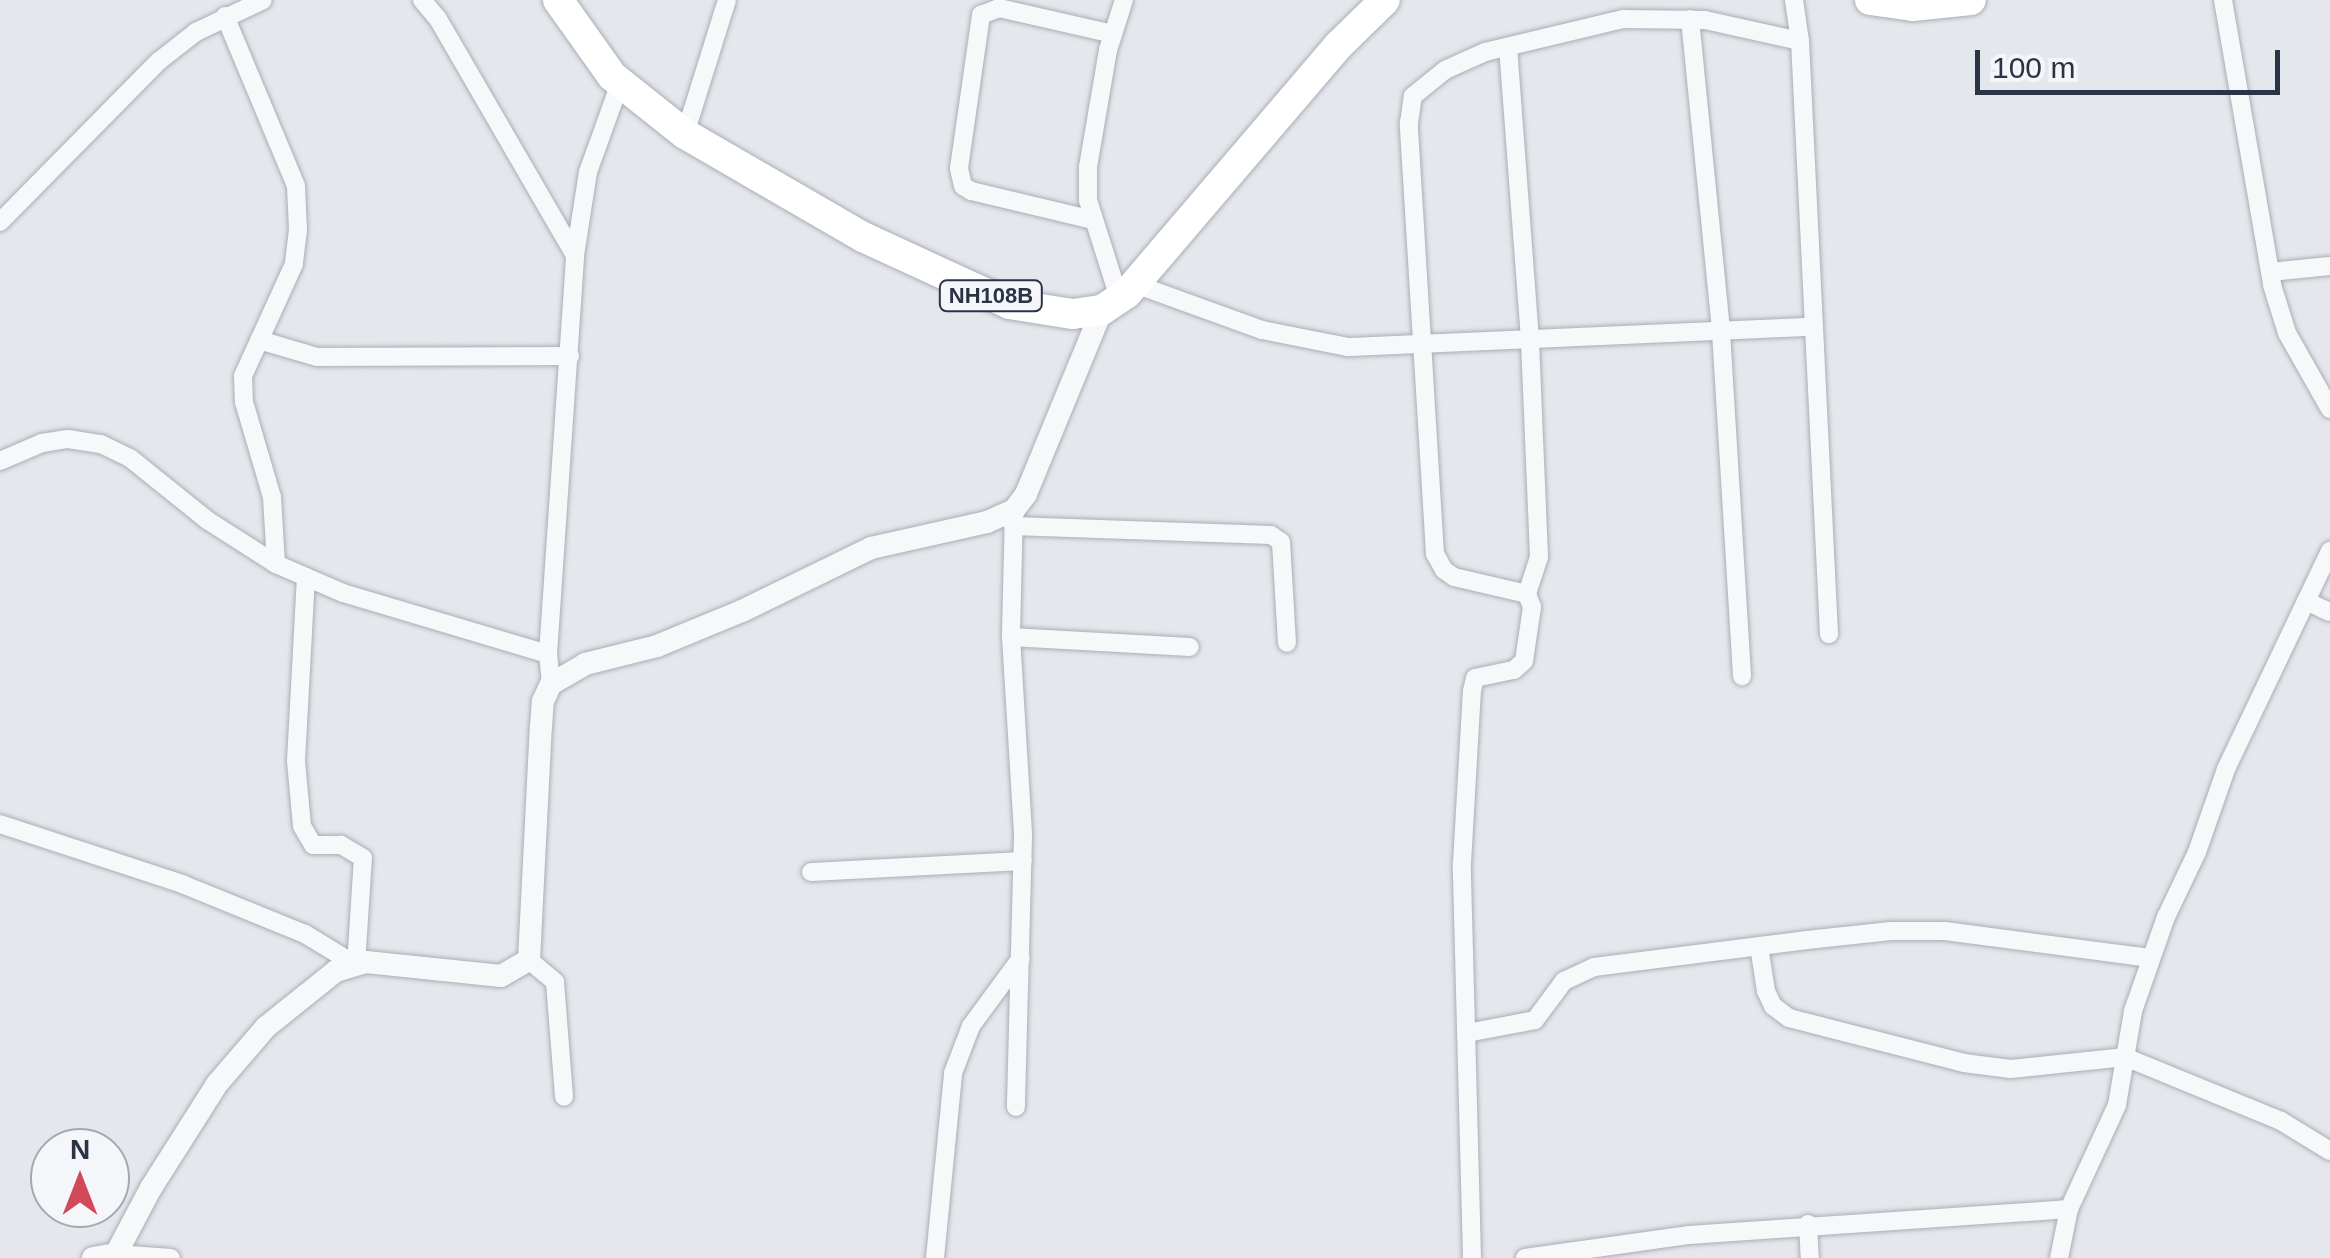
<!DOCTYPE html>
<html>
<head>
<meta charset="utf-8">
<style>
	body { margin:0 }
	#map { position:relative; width:2330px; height:1258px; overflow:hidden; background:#e4e7ec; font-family:Helvetica,sans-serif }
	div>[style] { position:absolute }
	.roads { filter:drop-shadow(0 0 2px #a9aeb7) drop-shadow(0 0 2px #a9aeb7) }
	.minor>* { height:18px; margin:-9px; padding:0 9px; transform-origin:9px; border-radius:9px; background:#f7f8fa }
	.tertiary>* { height:22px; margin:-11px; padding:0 11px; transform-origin:11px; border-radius:11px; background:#f7f8fa }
	.trunk>* { height:30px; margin:-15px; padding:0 15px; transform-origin:15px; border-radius:15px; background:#fff }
	span { translate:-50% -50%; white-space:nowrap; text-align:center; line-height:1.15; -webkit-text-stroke:10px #f4f6f9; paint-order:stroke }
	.shield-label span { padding:2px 8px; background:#f4f6f9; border:2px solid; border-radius:8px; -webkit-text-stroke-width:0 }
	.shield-label { font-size:22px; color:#2b3445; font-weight:700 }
	.north { position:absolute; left:30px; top:1128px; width:100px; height:100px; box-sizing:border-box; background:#f4f6f9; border:2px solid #a4a8b1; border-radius:50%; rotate:0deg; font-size:28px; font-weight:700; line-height:40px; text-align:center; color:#2b3445 }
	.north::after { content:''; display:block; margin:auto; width:35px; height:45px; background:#d1495b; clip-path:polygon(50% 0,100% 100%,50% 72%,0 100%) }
	.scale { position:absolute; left:1975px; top:50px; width:305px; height:45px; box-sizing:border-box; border:5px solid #2b3445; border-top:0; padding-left:12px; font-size:30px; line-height:35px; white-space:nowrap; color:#2b3445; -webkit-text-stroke:8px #f4f6f9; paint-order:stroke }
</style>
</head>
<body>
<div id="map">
	<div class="roads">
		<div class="minor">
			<div style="left:422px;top:0;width:25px;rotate:50deg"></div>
			<div style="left:438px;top:19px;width:273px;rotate:59.9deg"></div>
			<div style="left:1794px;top:0;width:41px;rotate:81.7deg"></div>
			<div style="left:1800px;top:41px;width:594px;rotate:87.2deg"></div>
			<div style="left:2223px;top:0;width:289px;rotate:80.2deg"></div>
			<div style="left:2272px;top:285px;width:50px;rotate:72.6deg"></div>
			<div style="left:2287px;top:333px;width:87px;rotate:60.5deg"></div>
			<div style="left:225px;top:16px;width:184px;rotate:67.3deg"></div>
			<div style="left:296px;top:186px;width:44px;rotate:87.4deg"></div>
			<div style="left:298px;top:230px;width:34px;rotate:97deg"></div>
			<div style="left:294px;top:264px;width:123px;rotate:114.5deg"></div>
			<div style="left:243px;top:376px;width:26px;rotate:88deg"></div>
			<div style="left:244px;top:402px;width:99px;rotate:73.6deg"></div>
			<div style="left:272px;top:497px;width:67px;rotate:86.6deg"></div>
			<div style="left:1690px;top:19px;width:315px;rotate:84.3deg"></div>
			<div style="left:1721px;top:332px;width:345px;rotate:86.5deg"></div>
			<div style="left:1508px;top:47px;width:296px;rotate:85.7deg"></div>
			<div style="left:1530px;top:342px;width:215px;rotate:87.6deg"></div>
			<div style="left:1539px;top:557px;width:39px;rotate:108deg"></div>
			<div style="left:685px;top:134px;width:140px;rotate:-72.6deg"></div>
			<div style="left:1093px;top:220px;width:125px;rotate:-166.6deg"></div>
			<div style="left:971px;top:191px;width:9px;rotate:-148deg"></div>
			<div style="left:963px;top:186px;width:18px;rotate:-103deg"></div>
			<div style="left:959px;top:168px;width:155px;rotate:-81.8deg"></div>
			<div style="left:981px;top:15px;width:19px;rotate:-21deg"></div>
			<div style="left:999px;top:8px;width:117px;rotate:12.8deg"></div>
			<div style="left:0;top:222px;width:226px;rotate:-45.4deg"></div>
			<div style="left:159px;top:61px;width:47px;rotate:-38.1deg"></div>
			<div style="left:196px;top:32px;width:74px;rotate:-25.5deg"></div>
			<div style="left:2270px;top:272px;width:60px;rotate:-5.7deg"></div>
			<div style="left:1135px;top:284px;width:135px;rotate:19.9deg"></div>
			<div style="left:1262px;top:330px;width:88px;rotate:11.2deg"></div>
			<div style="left:1348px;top:347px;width:466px;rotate:-2.5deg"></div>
			<div style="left:1119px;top:298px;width:103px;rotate:-107.6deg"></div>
			<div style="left:1088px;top:200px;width:33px;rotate:-90deg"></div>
			<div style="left:1088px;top:167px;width:119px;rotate:-80.3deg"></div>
			<div style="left:1108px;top:50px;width:52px;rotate:-72.3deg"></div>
			<div style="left:259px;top:340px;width:60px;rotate:16.3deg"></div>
			<div style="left:317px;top:357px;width:253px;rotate:-0.2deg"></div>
			<div style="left:0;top:461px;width:46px;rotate:-23.2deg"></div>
			<div style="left:42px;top:443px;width:26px;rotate:-9deg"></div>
			<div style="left:68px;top:439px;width:33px;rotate:9deg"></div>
			<div style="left:101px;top:444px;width:32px;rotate:26deg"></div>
			<div style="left:130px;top:458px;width:99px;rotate:38.8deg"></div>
			<div style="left:207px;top:520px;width:82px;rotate:32.5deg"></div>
			<div style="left:276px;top:564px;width:73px;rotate:23.4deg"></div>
			<div style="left:343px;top:593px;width:214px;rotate:16.6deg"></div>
			<div style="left:548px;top:654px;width:30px;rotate:84deg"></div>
			<div style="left:1014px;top:510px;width:127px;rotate:91.4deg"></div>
			<div style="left:1011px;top:637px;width:198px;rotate:86.5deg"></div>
			<div style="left:1023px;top:835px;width:272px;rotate:91.5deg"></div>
			<div style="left:1013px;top:526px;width:258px;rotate:2deg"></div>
			<div style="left:1271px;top:535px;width:12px;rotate:35deg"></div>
			<div style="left:1281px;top:542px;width:101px;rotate:86.6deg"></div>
			<div style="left:2306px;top:601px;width:26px;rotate:25deg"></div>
			<div style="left:1011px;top:637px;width:179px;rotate:3.2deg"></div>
			<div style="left:548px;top:654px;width:400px;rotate:-86.1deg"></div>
			<div style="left:575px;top:255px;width:84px;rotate:-81.1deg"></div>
			<div style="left:588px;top:172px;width:95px;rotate:-70.2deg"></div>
			<div style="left:0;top:824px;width:192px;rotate:18.2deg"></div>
			<div style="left:182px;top:884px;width:133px;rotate:22.1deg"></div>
			<div style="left:305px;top:934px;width:60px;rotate:31.3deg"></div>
			<div style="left:356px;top:965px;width:107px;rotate:-86.3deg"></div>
			<div style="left:363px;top:858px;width:26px;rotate:-149deg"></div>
			<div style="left:341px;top:845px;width:28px;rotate:180deg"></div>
			<div style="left:313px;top:845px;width:22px;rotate:-120deg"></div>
			<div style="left:302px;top:826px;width:65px;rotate:-95.3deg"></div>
			<div style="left:296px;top:761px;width:184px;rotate:-86.9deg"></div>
			<div style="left:811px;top:872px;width:212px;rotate:-3deg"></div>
			<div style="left:1759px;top:946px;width:46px;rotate:81.2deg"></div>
			<div style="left:1766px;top:991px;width:17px;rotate:65deg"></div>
			<div style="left:1773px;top:1006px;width:20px;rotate:37deg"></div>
			<div style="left:1789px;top:1018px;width:181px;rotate:14.4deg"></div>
			<div style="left:1964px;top:1063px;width:47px;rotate:7.3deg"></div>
			<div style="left:2011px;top:1069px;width:115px;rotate:-6deg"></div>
			<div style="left:2125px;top:1057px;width:169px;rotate:22.3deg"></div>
			<div style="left:2281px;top:1121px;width:57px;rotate:31.5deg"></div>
			<div style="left:529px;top:960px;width:34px;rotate:40deg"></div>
			<div style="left:555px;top:982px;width:115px;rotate:85.5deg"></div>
			<div style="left:1467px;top:1033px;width:69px;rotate:-10.8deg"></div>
			<div style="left:1535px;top:1020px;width:49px;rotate:-53.4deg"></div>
			<div style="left:1564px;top:981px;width:33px;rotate:-25deg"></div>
			<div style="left:1594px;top:967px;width:215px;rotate:-7.2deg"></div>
			<div style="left:1807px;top:940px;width:84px;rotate:-6.1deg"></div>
			<div style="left:1891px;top:931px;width:54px"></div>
			<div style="left:1945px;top:931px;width:207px;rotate:7.5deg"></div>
			<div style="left:1808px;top:1224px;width:34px;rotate:87deg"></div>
			<div style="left:116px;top:1254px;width:55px;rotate:4.2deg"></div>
			<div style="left:935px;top:1258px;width:186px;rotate:-84.4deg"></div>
			<div style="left:953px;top:1073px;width:50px;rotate:-69deg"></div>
			<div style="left:971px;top:1026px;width:84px;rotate:-53.7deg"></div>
			<div style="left:1472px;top:1258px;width:395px;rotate:-91.5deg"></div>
			<div style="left:1462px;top:863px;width:172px;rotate:-86.7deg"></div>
			<div style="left:1472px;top:691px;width:13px;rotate:-77deg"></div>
			<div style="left:1475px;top:678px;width:40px;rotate:-12deg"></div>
			<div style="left:1514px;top:670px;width:13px;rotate:-42deg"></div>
			<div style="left:1524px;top:661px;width:55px;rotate:-81.6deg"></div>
			<div style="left:1532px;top:607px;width:14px;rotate:-111deg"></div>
			<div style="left:1527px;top:594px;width:75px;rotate:-166.9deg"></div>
			<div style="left:1454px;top:577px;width:12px;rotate:-145deg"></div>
			<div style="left:1444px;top:570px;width:18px;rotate:-119deg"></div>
			<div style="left:1435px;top:554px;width:432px;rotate:-93.5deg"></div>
			<div style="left:1409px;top:123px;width:27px;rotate:-82deg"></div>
			<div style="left:1413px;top:96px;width:41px;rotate:-39.1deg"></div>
			<div style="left:1445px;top:70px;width:44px;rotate:-24.2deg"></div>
			<div style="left:1485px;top:52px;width:143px;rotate:-13.4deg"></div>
			<div style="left:1624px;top:19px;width:81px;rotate:0.7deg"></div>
			<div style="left:1705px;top:20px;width:97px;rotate:12.5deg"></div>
			<div style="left:1525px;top:1258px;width:166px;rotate:-8deg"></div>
			<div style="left:1689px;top:1235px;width:381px;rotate:-3.9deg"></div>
			<div style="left:2059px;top:1258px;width:50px;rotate:-78.5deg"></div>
			<div style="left:2069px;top:1209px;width:115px;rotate:-65.2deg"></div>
			<div style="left:2117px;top:1105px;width:95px;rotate:-80.3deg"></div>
			<div style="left:2133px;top:1011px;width:100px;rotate:-70.7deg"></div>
			<div style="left:2166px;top:917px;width:72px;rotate:-64.5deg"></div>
			<div style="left:2197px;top:852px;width:88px;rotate:-70.7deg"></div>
			<div style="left:2226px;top:769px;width:242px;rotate:-64.5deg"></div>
		</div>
		<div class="tertiary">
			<div style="left:93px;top:1258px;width:23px;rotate:-10deg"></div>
			<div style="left:116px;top:1254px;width:75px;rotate:-62.1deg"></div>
			<div style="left:151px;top:1188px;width:123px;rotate:-57.6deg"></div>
			<div style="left:217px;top:1084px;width:75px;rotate:-49.3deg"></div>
			<div style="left:266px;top:1027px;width:90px;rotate:-38.7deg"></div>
			<div style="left:336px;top:971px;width:31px;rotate:-17deg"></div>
			<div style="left:366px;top:962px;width:136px;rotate:5.9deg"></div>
			<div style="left:501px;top:976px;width:32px;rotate:-30deg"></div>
			<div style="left:529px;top:960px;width:233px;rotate:-87.1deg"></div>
			<div style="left:541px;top:727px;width:26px;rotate:-86deg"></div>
			<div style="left:543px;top:701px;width:19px;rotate:-65deg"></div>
			<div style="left:551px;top:684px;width:39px;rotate:-30deg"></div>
			<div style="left:585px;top:664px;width:74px;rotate:-14deg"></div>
			<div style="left:657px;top:646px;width:92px;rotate:-22.4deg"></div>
			<div style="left:742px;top:611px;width:144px;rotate:-26deg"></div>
			<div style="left:871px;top:548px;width:119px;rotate:-12.6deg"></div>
			<div style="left:987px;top:522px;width:30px;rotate:-24deg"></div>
			<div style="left:1014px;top:510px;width:20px;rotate:-53deg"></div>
			<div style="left:1026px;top:494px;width:199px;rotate:-67.6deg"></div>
		</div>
		<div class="trunk">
			<div style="left:558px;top:0;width:93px;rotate:54.6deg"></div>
			<div style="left:612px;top:76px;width:93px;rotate:38.5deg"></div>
			<div style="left:685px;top:134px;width:206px;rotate:30.1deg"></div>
			<div style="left:863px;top:237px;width:124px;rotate:24.7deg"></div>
			<div style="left:976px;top:289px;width:36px;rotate:24deg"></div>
			<div style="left:1009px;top:304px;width:65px;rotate:8.9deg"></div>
			<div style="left:1073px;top:314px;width:29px;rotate:-8deg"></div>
			<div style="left:1102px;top:310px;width:30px;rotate:-34deg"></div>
			<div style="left:1127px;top:293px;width:326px;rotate:-49.5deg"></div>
			<div style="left:1339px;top:45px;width:64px;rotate:-44.4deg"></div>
			<div style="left:1870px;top:0;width:43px;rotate:7.9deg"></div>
			<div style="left:1913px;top:6px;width:58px;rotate:-5.9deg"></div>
		</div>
	</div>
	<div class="shield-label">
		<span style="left:991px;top:296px">NH108B</span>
	</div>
	<div class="north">N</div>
	<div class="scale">100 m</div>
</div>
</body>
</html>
